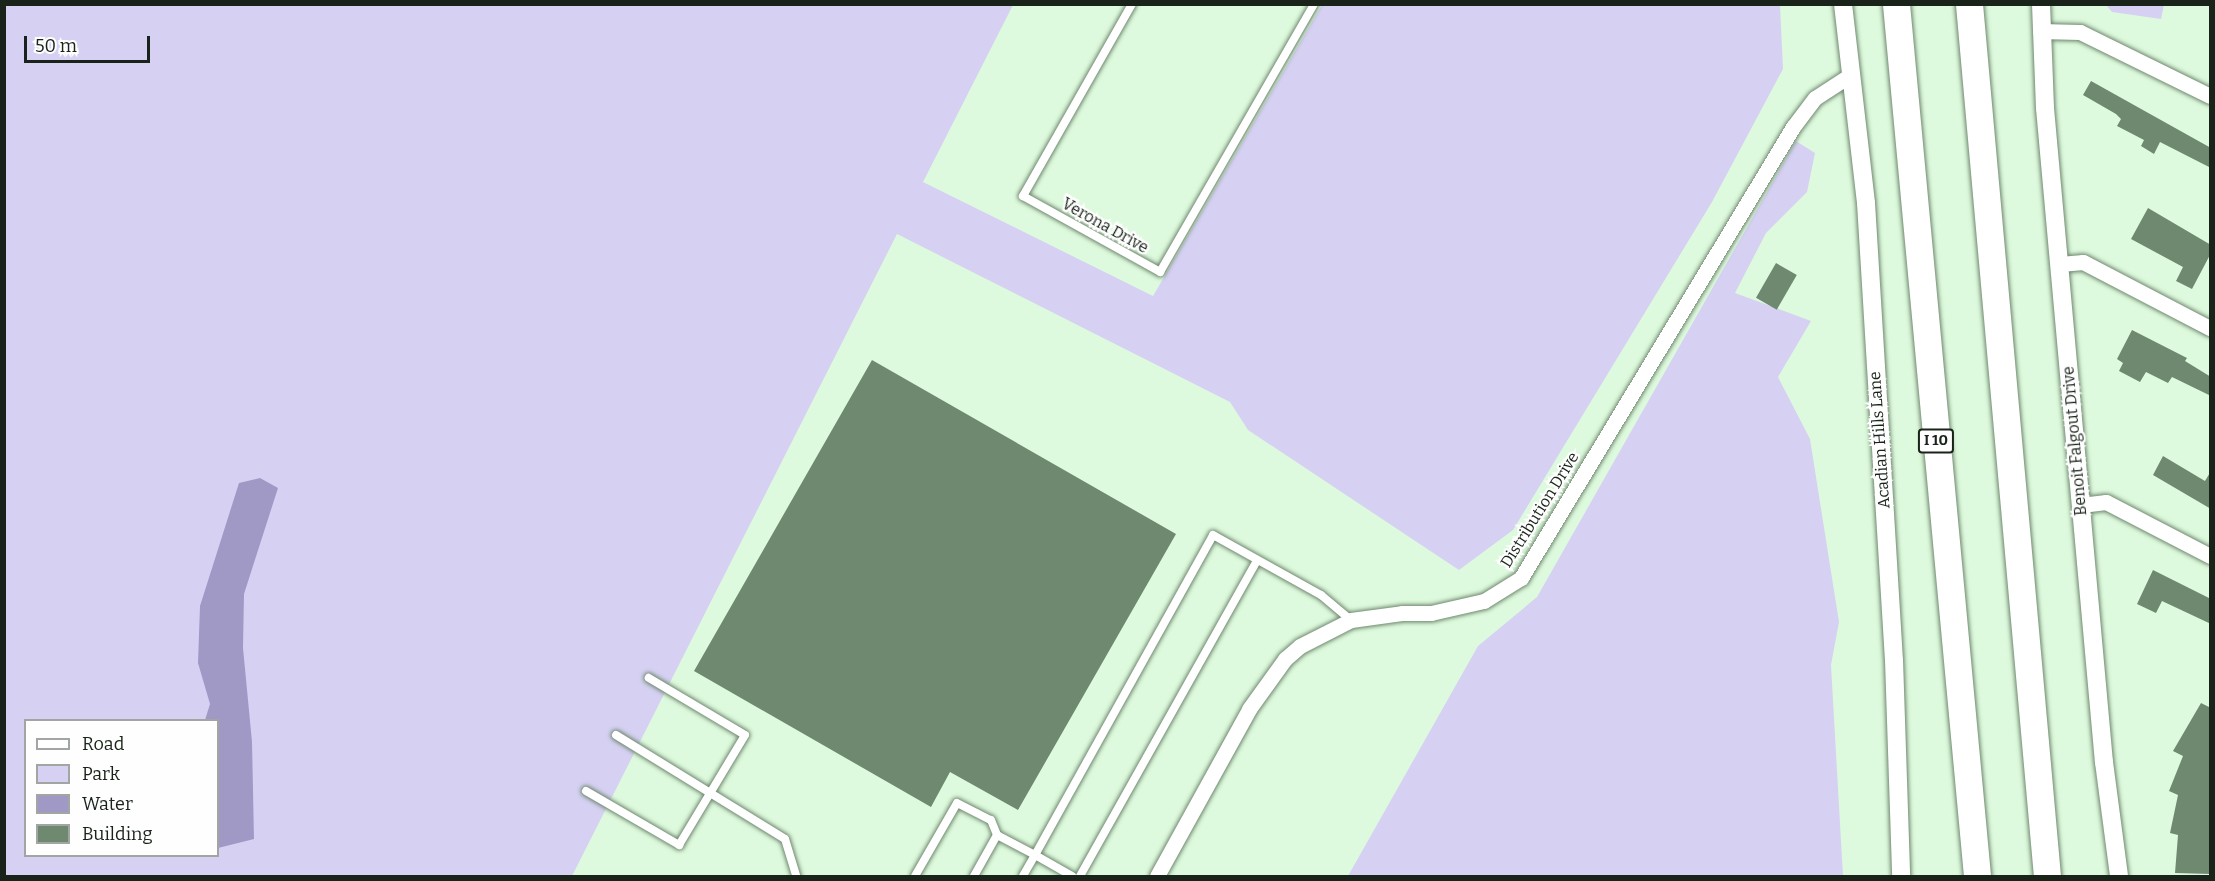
<!DOCTYPE html>
<html>
<head>
<meta charset="utf-8">
<style>
	body { margin:0 }
	#map { position:relative; width:2215px; height:881px; overflow:hidden; background:#defade; font-family:Bitter,serif }
	div>[style] { position:absolute }
	.green>* { inset:0; background:#d6d1f3 }
	.water>* { inset:0; background:#a098c5 }
	.building>* { inset:0; background:#6f8870; transform-origin:0 0 }
	.roads { filter:drop-shadow(0 0 2px #6f886f) drop-shadow(0 0 2px #6f886f) }
	.service>* { height:8px; margin:-4px; padding:0 4px; transform-origin:4px; border-radius:4px; background:#fff }
	.minor>* { height:15px; margin:-7.5px; padding:0 7.5px; transform-origin:7.5px; border-radius:7.5px; background:#fff }
	.tertiary>* { height:18px; margin:-9px; padding:0 9px; transform-origin:9px; border-radius:9px; background:#fff }
	.motorway>* { height:27px; margin:-13.5px; padding:0 13.5px; transform-origin:13.5px; border-radius:13.5px; background:#fff }
	span { translate:-50% -50%; white-space:nowrap; text-align:center; line-height:1.15; -webkit-text-stroke:4.5px #fefefe; paint-order:stroke }
	.shield-label span { padding:2px 4px; background:#fefefe; border:2px solid; border-radius:4px; -webkit-text-stroke-width:0 }
	.shield-label { font-size:15px; color:#192319; font-weight:700 }
	.street-label { font-size:16px; color:#192319 }
	.frame { position:absolute; inset:0; border:6px solid #192319; pointer-events:none }
	.legend { position:absolute; left:24px; top:719px; width:195px; height:138px; box-sizing:border-box; background:#fefefe; border:2px solid #a2a6a2; margin:0; padding:8px 10px; list-style:none; font-size:18px; color:#192319 }
	.legend li { display:flex; align-items:center; gap:12px; height:30px }
	.legend b { width:30px; border:2px solid #a2a6a2 }
	.scale { position:absolute; left:24px; top:36px; width:126px; height:27px; box-sizing:border-box; border:3px solid #192319; border-top:0; padding-left:8px; font-size:18px; line-height:21px; white-space:nowrap; color:#192319; -webkit-text-stroke:4px #fefefe; paint-order:stroke }
</style>
</head>
<body>
<div id="map">
	<div class="green">
		<div style="clip-path:polygon(evenodd,5px 5px,1013px 5px,923px 182px,1153px 296px,1322px 5px,1780px 5px,1783px 69px,1712px 202px,1513px 530px,1459px 570px,1248px 430px,1230px 402px,897px 234px,572px 876px,5px 876px,5px 5px,26px 720px,218px 720px,218px 856px,26px 856px,26px 720px)"></div>
		<div style="clip-path:polygon(2106px 5px,2164px 5px,2161px 19px,2112px 12px)"></div>
		<div style="clip-path:polygon(1796px 141px,1815px 153px,1807px 192px,1766px 233px,1735px 293px,1811px 321px,1778px 377px,1810px 439px,1839px 622px,1831px 665px,1843px 876px,1348px 876px,1478px 646px,1537px 597px)"></div>
	</div>
	<div class="water">
		<div style="clip-path:polygon(260px 478px,278px 488px,244px 594px,243px 648px,252px 742px,254px 839px,218px 848px,218px 720px,205px 720px,210px 704px,198px 663px,200px 606px,239px 483px)"></div>
	</div>
	<div class="building">
		<div style="clip-path:polygon(2091px 81px,2211px 148px,2211px 168px,2160px 142px,2154px 154px,2141px 146px,2144px 140px,2117px 126px,2121px 119px,2116px 114px,2083px 95px)"></div>
		<div style="clip-path:polygon(2148px 208px,2211px 245px,2211px 253px,2192px 289px,2176px 281px,2183px 267px,2131px 239px)"></div>
		<div style="left:1776px;top:263px;width:24px;height:40px;rotate:30deg"></div>
		<div style="clip-path:polygon(2132px 330px,2187px 358px,2185px 361px,2211px 377px,2211px 396px,2172px 377px,2168px 383px,2146px 372px,2140px 382px,2119px 371px,2123px 363px,2117px 359px)"></div>
		<div style="clip-path:polygon(872px 360px,1176px 534px,1018px 810px,950px 772px,931px 807px,694px 671px)"></div>
		<div style="clip-path:polygon(2163px 456px,2205px 481px,2211px 471px,2211px 509px,2153px 475px)"></div>
		<div style="clip-path:polygon(2153px 570px,2211px 599px,2211px 624px,2162px 601px,2156px 613px,2137px 604px)"></div>
		<div style="clip-path:polygon(2201px 703px,2211px 708px,2211px 874px,2175px 873px,2178px 835px,2170px 833px,2178px 795px,2169px 791px,2183px 756px,2173px 751px)"></div>
	</div>
	<div class="roads">
		<div class="service">
			<div style="left:1132px;top:4px;width:221px;rotate:119.6deg"></div>
			<div style="left:1023px;top:196px;width:157px;rotate:29deg"></div>
			<div style="left:1160px;top:272px;width:309px;rotate:-60.1deg"></div>
			<div style="left:616px;top:735px;width:198px;rotate:31.6deg"></div>
			<div style="left:785px;top:839px;width:39px;rotate:73deg"></div>
			<div style="left:586px;top:791px;width:108px;rotate:30.1deg"></div>
			<div style="left:679px;top:845px;width:128px;rotate:-59deg"></div>
			<div style="left:745px;top:735px;width:112px;rotate:-149.3deg"></div>
			<div style="left:915px;top:876px;width:84px;rotate:-60.1deg"></div>
			<div style="left:957px;top:803px;width:38px;rotate:27deg"></div>
			<div style="left:991px;top:820px;width:16px;rotate:68deg"></div>
			<div style="left:997px;top:835px;width:43px;rotate:27.8deg"></div>
			<div style="left:1035px;top:855px;width:24px;rotate:120deg"></div>
			<div style="left:974px;top:876px;width:47px;rotate:-60.7deg"></div>
			<div style="left:1072px;top:876px;width:43px;rotate:-150.4deg"></div>
			<div style="left:1035px;top:855px;width:366px;rotate:-60.9deg"></div>
			<div style="left:1213px;top:535px;width:124px;rotate:29.1deg"></div>
			<div style="left:1321px;top:595px;width:39px;rotate:40deg"></div>
			<div style="left:1080px;top:876px;width:362px;rotate:-60.7deg"></div>
		</div>
		<div class="minor">
			<div style="left:2040px;top:31px;width:40px;rotate:1.4deg"></div>
			<div style="left:2080px;top:32px;width:145px;rotate:26.2deg"></div>
			<div style="left:2060px;top:264px;width:23px;rotate:-5deg"></div>
			<div style="left:2083px;top:262px;width:143px;rotate:27.5deg"></div>
			<div style="left:2081px;top:505px;width:25px;rotate:-7deg"></div>
			<div style="left:2106px;top:502px;width:117px;rotate:27.4deg"></div>
			<div style="left:1157px;top:876px;width:191px;rotate:-61.1deg"></div>
			<div style="left:1249px;top:709px;width:62px;rotate:-54.2deg"></div>
			<div style="left:1285px;top:659px;width:20px;rotate:-41deg"></div>
			<div style="left:1300px;top:646px;width:57px;rotate:-27deg"></div>
			<div style="left:1351px;top:620px;width:51px;rotate:-7.8deg"></div>
			<div style="left:1402px;top:613px;width:29px"></div>
			<div style="left:1431px;top:613px;width:54px;rotate:-12.8deg"></div>
			<div style="left:1484px;top:601px;width:44px;rotate:-31.9deg"></div>
			<div style="left:1521px;top:578px;width:527px;rotate:-58.91deg"></div>
			<div style="left:1793px;top:127px;width:36px;rotate:-53deg"></div>
			<div style="left:1815px;top:98px;width:44px;rotate:-33deg"></div>
		</div>
		<div class="tertiary">
			<div style="left:1843px;top:4px;width:200px;rotate:83.4deg"></div>
			<div style="left:1866px;top:203px;width:458px;rotate:86.5deg"></div>
			<div style="left:1894px;top:660px;width:216px;rotate:88.1deg"></div>
			<div style="left:2041px;top:4px;width:104px;rotate:87.8deg"></div>
			<div style="left:2045px;top:108px;width:657px;rotate:84.85deg"></div>
			<div style="left:2104px;top:762px;width:115px;rotate:82.5deg"></div>
		</div>
		<div class="motorway">
			<div style="left:1896px;top:4px;width:876px;rotate:84.69deg"></div>
			<div style="left:1969px;top:4px;width:875px;rotate:84.89deg"></div>
		</div>
	</div>
	<div class="shield-label">
		<span style="left:1936px;top:441px">I 10</span>
	</div>
	<div class="street-label">
		<span style="left:1105px;top:226px;rotate:29deg">Verona Drive</span>
		<span style="left:1880px;top:440px;rotate:-94deg">Acadian Hills Lane</span>
		<span style="left:2075px;top:441px;rotate:-95deg">Benoit Falgout Drive</span>
		<span style="left:1540px;top:510px;rotate:-58deg">Distribution Drive</span>
	</div>
	<div class="frame"></div>
	<ul class="legend">
	<li><b style="height:8px;background:#fff"></b>Road</li>
	<li><b style="height:16px;background:#d6d1f3"></b>Park</li>
	<li><b style="height:16px;background:#a098c5"></b>Water</li>
	<li><b style="height:16px;background:#6f8870"></b>Building</li>
	</ul>
	<div class="scale">50 m</div>
</div>
</body>
</html>
